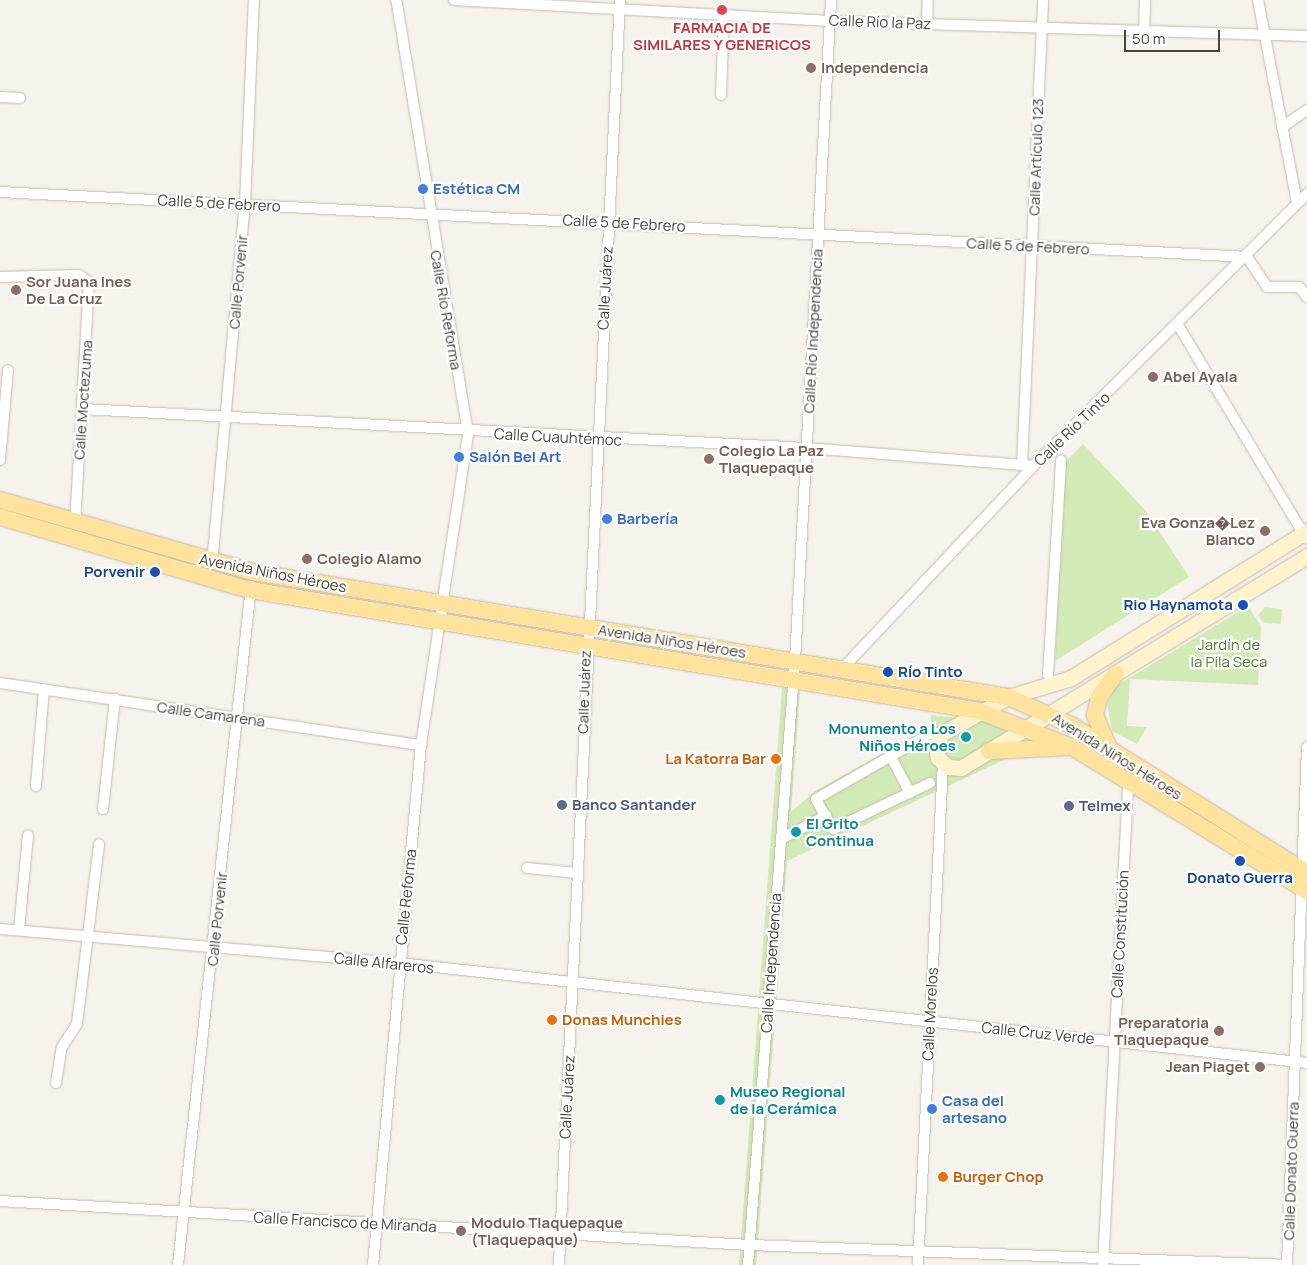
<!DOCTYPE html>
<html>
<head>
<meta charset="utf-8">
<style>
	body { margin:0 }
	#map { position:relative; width:1307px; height:1265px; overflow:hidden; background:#f6f3ec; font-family:Manrope,sans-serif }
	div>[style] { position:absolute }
	.green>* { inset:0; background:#d2eab5 }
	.roads { filter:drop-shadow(0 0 1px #c2bbae) drop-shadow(0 0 1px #c2bbae) }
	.street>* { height:10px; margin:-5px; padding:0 5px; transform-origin:5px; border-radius:5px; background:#fff }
	.secondary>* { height:15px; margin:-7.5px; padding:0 7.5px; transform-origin:7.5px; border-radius:7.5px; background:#fff3cd }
	.primary>* { height:16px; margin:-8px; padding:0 8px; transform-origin:8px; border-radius:8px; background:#ffe39c }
	.dots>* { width:14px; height:14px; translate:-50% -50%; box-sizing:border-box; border:2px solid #fff; border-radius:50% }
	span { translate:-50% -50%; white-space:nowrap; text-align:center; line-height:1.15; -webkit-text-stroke:4.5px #fff; paint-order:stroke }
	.street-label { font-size:15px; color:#4b4439 }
	.health-label { font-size:15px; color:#be3a42; font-weight:700 }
	.education-label { font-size:15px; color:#785e54; font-weight:700 }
	.left { translate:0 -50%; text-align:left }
	.right { translate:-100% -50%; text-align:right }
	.shop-label { font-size:15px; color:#366cbe; font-weight:700 }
	.transit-label { font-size:15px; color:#164399; font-weight:700 }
	.park-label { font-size:15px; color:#4a7f2a }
	.culture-label { font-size:15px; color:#0d838f; font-weight:700 }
	.food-label { font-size:15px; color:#c56008; font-weight:700 }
	.service-label { font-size:15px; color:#4e5e75; font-weight:700 }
	.scale { position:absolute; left:1124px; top:30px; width:96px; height:22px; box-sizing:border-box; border:2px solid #4b4439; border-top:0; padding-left:6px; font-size:15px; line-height:18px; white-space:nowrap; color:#4b4439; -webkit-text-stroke:4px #fff; paint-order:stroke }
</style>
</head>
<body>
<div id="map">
	<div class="green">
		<div style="clip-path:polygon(1083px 444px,1146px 511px,1189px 577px,1055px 661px,1066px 461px)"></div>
		<div style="clip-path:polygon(1248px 606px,1261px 626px,1258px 685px,1130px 679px,1127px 726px,1147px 727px,1137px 744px,1112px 731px,1107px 703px,1116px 686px)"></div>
		<div style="clip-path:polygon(1265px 607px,1282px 609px,1281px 624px,1264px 623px,1258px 615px)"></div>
		<div style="clip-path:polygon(782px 688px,800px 691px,791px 812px,815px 791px,930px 727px,931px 715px,987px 721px,1004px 728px,1009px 744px,1004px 760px,787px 861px,756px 1265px,739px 1265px)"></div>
	</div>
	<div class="roads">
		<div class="street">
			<div style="left:454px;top:0;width:377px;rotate:3.2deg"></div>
			<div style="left:830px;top:21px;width:477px;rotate:1.8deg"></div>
			<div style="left:1258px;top:0;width:207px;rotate:79.1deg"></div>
			<div style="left:927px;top:23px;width:23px;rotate:-88deg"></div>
			<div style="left:1144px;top:30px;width:30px;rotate:-88deg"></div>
			<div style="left:721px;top:95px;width:81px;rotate:-87.9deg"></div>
			<div style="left:0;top:97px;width:20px;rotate:3deg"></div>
			<div style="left:1282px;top:127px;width:30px;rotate:-34deg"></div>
			<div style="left:0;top:192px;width:1249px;rotate:2.98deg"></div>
			<div style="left:1247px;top:257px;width:36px;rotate:56deg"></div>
			<div style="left:1267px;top:287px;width:32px"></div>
			<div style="left:1299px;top:287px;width:13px;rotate:51deg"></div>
			<div style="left:0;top:277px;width:79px;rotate:-1.5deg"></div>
			<div style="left:79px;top:275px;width:12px;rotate:35deg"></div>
			<div style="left:89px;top:282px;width:241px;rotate:93.3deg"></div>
			<div style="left:1178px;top:325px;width:249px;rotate:59deg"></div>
			<div style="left:83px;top:409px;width:724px;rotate:3.09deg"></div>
			<div style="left:806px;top:448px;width:228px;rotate:4.5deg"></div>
			<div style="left:0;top:460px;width:90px;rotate:-84.9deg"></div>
			<div style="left:1022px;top:465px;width:465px;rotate:-87.4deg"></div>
			<div style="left:212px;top:564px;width:362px;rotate:-84.8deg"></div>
			<div style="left:245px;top:204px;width:204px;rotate:-87.5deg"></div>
			<div style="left:842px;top:669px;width:279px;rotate:-46.7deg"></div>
			<div style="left:1033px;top:466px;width:386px;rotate:-44.8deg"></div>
			<div style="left:1048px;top:675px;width:215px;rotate:-86.5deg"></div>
			<div style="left:0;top:683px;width:426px;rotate:8.4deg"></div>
			<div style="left:890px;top:755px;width:43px;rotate:62.2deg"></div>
			<div style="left:930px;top:783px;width:107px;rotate:154.6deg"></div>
			<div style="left:833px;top:829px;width:34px;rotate:-120deg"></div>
			<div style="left:816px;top:799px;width:135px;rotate:-29.8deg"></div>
			<div style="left:36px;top:786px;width:97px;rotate:-85.3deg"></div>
			<div style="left:103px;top:809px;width:111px;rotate:-83.8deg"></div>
			<div style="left:781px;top:839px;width:51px;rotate:-27.1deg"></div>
			<div style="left:527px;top:868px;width:50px;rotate:5.7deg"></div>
			<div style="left:0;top:929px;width:400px;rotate:4.9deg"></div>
			<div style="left:399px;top:963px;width:913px;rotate:6.28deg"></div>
			<div style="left:19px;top:930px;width:95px;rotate:-84.6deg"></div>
			<div style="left:56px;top:1083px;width:36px;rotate:-81deg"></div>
			<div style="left:62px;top:1047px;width:27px;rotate:-57deg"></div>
			<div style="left:77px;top:1024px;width:181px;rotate:-83deg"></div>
			<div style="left:0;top:1201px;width:751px;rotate:3.36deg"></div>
			<div style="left:750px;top:1245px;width:537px;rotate:2.13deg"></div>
			<div style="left:178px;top:1265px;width:683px;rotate:-83.86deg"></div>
			<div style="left:373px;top:1265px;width:522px;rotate:-84.73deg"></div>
			<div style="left:421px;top:745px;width:316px;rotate:-81.4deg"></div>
			<div style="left:468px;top:433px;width:439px;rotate:-99.4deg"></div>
			<div style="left:559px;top:1265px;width:1266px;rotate:-87.24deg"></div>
			<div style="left:748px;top:1265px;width:606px;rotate:-85.55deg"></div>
			<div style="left:795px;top:661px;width:662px;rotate:-86.88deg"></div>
			<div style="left:918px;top:1265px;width:503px;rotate:-87.15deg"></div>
			<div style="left:1103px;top:1265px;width:484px;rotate:-87deg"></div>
			<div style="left:1287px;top:1265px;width:518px;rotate:-87.79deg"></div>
		</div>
		<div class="secondary">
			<div style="left:1307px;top:531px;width:278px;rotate:148.1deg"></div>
			<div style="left:1071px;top:678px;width:66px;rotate:163.2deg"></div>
			<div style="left:1008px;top:697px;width:77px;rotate:151.1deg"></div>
			<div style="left:941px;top:734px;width:13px;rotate:113deg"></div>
			<div style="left:936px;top:746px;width:12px;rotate:81deg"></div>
			<div style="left:938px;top:758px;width:13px;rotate:42deg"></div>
			<div style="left:948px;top:767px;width:13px;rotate:4deg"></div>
			<div style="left:961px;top:768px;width:406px;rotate:-31.5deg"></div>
		</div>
		<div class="primary">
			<div style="left:0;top:500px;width:263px;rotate:15.9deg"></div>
			<div style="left:253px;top:572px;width:765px;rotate:9.4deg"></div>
			<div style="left:1008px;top:697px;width:71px;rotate:24deg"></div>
			<div style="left:1073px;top:726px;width:276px;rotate:32.1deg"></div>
			<div style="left:0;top:517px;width:260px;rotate:16.3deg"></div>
			<div style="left:250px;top:590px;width:739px;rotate:9.42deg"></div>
			<div style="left:979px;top:711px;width:100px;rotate:21.2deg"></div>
			<div style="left:1072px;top:747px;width:276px;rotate:31.5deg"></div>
			<div style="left:1108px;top:746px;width:34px;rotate:-113deg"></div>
			<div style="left:1095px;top:715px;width:18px;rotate:-77deg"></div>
			<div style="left:1099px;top:697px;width:29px;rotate:-54deg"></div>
			<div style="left:989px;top:751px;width:82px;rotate:-2.8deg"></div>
		</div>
	</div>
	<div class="dots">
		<div style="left:722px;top:10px;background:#e0444e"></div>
		<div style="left:811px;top:68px;background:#8d6e63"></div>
		<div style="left:423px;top:189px;background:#3f7fe0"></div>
		<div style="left:16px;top:290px;background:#8d6e63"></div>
		<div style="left:1153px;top:377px;background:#8d6e63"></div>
		<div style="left:459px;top:457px;background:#3f7fe0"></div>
		<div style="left:709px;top:459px;background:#8d6e63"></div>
		<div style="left:607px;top:519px;background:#3f7fe0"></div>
		<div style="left:1265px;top:531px;background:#8d6e63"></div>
		<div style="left:307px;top:559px;background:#8d6e63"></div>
		<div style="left:155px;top:572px;background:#1a4fb4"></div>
		<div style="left:1243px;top:605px;background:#1a4fb4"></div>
		<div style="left:888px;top:672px;background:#1a4fb4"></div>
		<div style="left:966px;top:737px;background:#0f9aa8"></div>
		<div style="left:776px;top:759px;background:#e8710a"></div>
		<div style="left:562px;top:805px;background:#5c6f8a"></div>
		<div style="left:1069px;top:806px;background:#5c6f8a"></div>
		<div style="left:796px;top:832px;background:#0f9aa8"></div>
		<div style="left:1240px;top:861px;background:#1a4fb4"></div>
		<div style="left:552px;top:1020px;background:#e8710a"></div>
		<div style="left:1219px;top:1031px;background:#8d6e63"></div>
		<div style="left:1260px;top:1067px;background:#8d6e63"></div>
		<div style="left:720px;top:1100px;background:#0f9aa8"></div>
		<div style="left:932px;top:1109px;background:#3f7fe0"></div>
		<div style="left:943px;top:1177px;background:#e8710a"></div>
		<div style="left:461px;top:1231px;background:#8d6e63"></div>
	</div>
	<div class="street-label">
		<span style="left:880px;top:22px;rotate:2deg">Calle Río la Paz</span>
		<span style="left:1036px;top:157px;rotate:-88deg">Calle Artículo 123</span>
		<span style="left:219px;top:203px;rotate:3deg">Calle 5 de Febrero</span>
		<span style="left:624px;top:223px;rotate:3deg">Calle 5 de Febrero</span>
		<span style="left:1028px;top:246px;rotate:3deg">Calle 5 de Febrero</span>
		<span style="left:238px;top:282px;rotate:-85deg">Calle Porvenir</span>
		<span style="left:605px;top:288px;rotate:-87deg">Calle Juárez</span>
		<span style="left:446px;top:310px;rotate:80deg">Calle Río Reforma</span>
		<span style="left:813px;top:331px;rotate:-87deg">Calle Río Independencia</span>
		<span style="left:83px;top:400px;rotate:-86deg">Calle Moctezuma</span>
		<span style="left:1072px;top:429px;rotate:-44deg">Calle Río Tinto</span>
		<span style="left:558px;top:437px;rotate:3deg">Calle Cuauhtémoc</span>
		<span style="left:273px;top:573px;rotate:11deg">Avenida Niños Héroes</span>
		<span style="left:672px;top:641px;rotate:9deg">Avenida Niños Héroes</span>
		<span style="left:584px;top:692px;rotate:-88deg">Calle Juárez</span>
		<span style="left:211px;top:714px;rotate:8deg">Calle Camarena</span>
		<span style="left:1117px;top:756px;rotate:32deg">Avenida Niños Héroes</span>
		<span style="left:406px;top:897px;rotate:-84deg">Calle Reforma</span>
		<span style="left:217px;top:919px;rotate:-84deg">Calle Porvenir</span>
		<span style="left:1120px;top:934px;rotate:-87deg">Calle Constitución</span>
		<span style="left:384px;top:963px;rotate:6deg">Calle Alfareros</span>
		<span style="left:771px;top:963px;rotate:-86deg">Calle Independencia</span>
		<span style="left:930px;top:1014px;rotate:-87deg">Calle Morelos</span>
		<span style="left:1038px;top:1033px;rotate:6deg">Calle Cruz Verde</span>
		<span style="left:567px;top:1097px;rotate:-87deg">Calle Juárez</span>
		<span style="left:1291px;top:1171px;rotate:-88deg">Calle Donato Guerra</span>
		<span style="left:345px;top:1222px;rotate:3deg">Calle Francisco de Miranda</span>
	</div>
	<div class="health-label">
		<span style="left:722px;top:36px">FARMACIA DE<br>SIMILARES Y GENERICOS</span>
	</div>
	<div class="education-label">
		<span class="left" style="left:821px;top:68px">Independencia</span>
		<span class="left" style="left:26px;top:290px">Sor Juana Ines<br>De La Cruz</span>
		<span class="left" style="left:1163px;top:377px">Abel Ayala</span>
		<span class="left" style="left:719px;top:459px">Colegio La Paz<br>Tlaquepaque</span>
		<span class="right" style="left:1255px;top:531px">Eva Gonza�Lez<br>Blanco</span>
		<span class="left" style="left:317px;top:559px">Colegio Alamo</span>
		<span class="right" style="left:1209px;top:1031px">Preparatoria<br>Tlaquepaque</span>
		<span class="right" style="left:1250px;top:1067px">Jean Piaget</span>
		<span class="left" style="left:471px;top:1231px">Modulo Tlaquepaque<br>(Tlaquepaque)</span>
	</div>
	<div class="shop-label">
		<span class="left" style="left:433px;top:189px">Estética CM</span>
		<span class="left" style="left:469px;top:457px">Salón Bel Art</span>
		<span class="left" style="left:617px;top:519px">Barbería</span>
		<span class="left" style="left:942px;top:1109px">Casa del<br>artesano</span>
	</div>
	<div class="transit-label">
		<span class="right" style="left:145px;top:572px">Porvenir</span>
		<span class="right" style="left:1233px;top:605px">Rio Haynamota</span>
		<span class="left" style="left:898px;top:672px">Río Tinto</span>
		<span style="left:1240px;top:878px">Donato Guerra</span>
	</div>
	<div class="park-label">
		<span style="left:1229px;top:653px">Jardín de<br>la Pila Seca</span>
	</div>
	<div class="culture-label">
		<span class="right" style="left:956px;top:737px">Monumento a Los<br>Niños Héroes</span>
		<span class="left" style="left:806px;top:832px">El Grito<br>Continua</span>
		<span class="left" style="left:730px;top:1100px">Museo Regional<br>de la Cerámica</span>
	</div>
	<div class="food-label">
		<span class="right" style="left:766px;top:759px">La Katorra Bar</span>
		<span class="left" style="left:562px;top:1020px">Donas Munchies</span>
		<span class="left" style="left:953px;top:1177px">Burger Chop</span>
	</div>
	<div class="service-label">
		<span class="left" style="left:572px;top:805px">Banco Santander</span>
		<span class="left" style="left:1079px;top:806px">Telmex</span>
	</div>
	<div class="scale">50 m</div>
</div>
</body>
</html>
